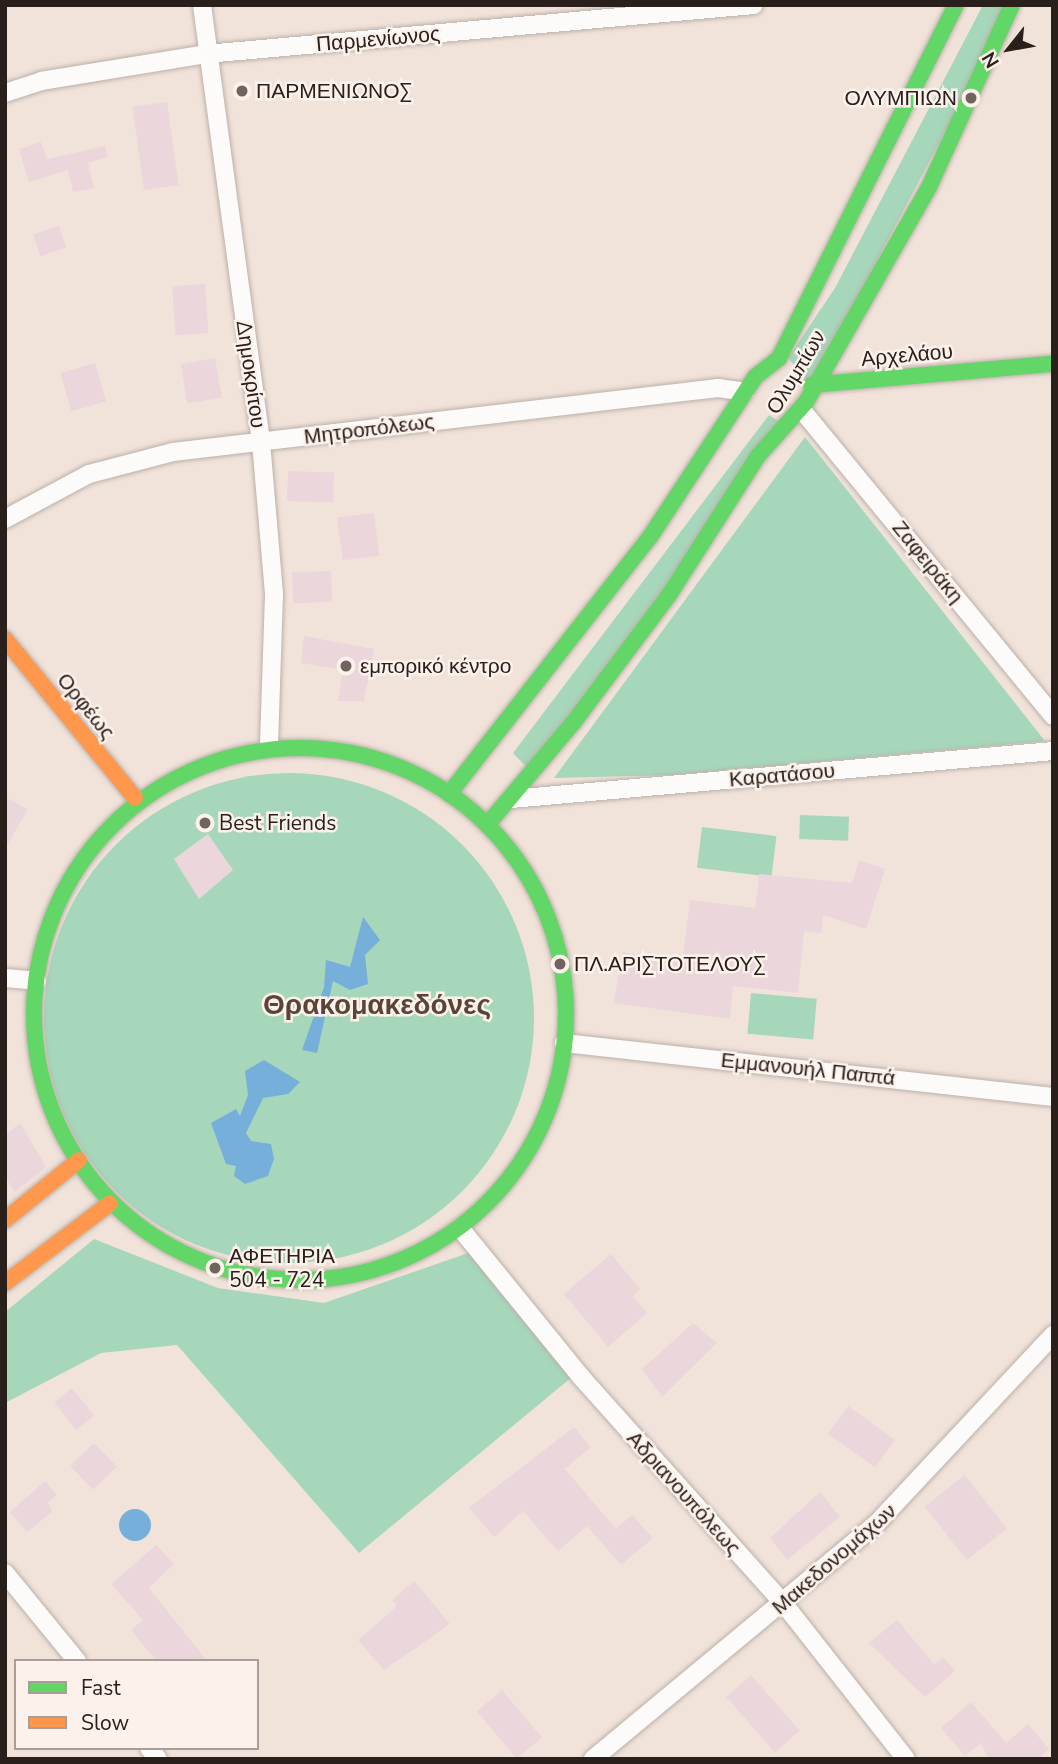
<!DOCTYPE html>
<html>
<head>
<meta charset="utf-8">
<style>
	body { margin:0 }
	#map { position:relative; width:1058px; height:1764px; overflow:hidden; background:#f1e3da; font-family:"Nunito Sans",sans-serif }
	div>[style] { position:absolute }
	.green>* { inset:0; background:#a6d7bb; transform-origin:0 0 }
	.round { border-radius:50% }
	.water>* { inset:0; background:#75afda }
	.building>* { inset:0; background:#ebd6db; transform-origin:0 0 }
	.roads { filter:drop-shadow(0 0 2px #bbb0a9) drop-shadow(0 0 2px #bbb0a9) }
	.street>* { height:18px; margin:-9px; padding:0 9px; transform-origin:9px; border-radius:9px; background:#fdfbf9 }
	.fast>* { height:16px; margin:-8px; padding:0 8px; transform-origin:8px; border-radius:8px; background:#63d668 }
	.fast>.ring { margin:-8px; padding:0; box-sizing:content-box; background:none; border:16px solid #63d668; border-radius:50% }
	.slow>* { height:16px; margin:-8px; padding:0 8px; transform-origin:8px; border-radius:8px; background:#ff974d }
	.dots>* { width:19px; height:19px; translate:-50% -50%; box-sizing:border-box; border:4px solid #fcf1eb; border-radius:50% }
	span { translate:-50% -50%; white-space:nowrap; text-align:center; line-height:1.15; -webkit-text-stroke:5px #fcf1eb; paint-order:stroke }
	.street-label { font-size:21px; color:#2a201b }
	.poi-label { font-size:21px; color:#2a201b }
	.left { translate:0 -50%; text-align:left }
	.right { translate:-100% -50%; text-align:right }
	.district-label { font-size:28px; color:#5a4438; font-weight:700 }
	.frame { position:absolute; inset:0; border:7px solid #2a201b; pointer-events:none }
	.legend { position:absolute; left:14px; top:1659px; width:245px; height:91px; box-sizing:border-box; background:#fcf1eb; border:2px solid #a89d98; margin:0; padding:9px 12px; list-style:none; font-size:21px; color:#2a201b }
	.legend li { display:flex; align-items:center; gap:14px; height:35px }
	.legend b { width:35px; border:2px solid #a89d98 }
	.north { position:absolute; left:974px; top:14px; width:70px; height:70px; -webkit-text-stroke:5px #fcf1eb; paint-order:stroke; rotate:239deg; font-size:19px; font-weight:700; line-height:28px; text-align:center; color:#2a201b }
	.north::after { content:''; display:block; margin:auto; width:24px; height:32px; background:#2a201b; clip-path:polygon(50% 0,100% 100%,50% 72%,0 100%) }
</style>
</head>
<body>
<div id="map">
	<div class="green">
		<div style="clip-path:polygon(983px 5px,1011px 7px,811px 385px,788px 358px,835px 288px)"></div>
		<div style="clip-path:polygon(769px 415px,783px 424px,533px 774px,513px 753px)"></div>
		<div style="clip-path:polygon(805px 437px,1045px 741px,674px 775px,554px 778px)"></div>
		<div class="round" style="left:44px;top:773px;width:490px;height:490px"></div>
		<div style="left:800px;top:815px;width:49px;height:24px;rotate:2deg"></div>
		<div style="left:702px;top:827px;width:75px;height:41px;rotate:7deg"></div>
		<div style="left:751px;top:993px;width:66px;height:41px;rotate:5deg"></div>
		<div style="clip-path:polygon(94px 1239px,218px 1288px,324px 1303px,474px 1251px,572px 1377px,359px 1553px,177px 1345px,101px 1353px,5px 1403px,5px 1312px)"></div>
	</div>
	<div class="water">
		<div style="clip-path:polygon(363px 917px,380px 940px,365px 955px,368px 984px,350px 990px,333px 981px,317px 1053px,302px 1050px,324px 987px,326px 960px,350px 967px)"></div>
		<div style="clip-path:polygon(264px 1060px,300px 1082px,288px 1094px,263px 1098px,246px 1133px,251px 1141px,271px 1144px,274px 1159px,268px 1176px,245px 1184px,234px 1176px,236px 1166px,226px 1164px,211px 1123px,236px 1109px,240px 1116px,248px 1095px,245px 1071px)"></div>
		<div class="round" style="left:119px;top:1509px;width:32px;height:32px"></div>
	</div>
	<div class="building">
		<div style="left:167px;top:102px;width:84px;height:35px;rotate:82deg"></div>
		<div style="clip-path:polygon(41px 142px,47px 159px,105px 146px,108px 157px,88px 163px,94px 188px,73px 192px,68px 170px,29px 182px,19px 149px)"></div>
		<div style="left:59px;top:226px;width:23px;height:27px;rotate:72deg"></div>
		<div style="left:205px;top:284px;width:49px;height:33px;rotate:86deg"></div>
		<div style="left:215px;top:358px;width:40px;height:35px;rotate:80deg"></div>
		<div style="left:95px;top:363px;width:40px;height:36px;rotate:74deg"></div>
		<div style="left:288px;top:471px;width:46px;height:30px;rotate:2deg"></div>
		<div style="left:374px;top:513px;width:43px;height:37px;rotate:83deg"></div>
		<div style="left:331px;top:571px;width:31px;height:39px;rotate:88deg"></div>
		<div style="clip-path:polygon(304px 636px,374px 649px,364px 701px,338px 701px,343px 670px,301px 663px)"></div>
		<div style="clip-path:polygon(5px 797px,28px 809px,5px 849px)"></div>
		<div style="clip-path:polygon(208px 834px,233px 870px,199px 899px,174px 859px)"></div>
		<div style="clip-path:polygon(859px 860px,885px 869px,866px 929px,823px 915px,821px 933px,804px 931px,798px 993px,733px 986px,730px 1019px,614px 1003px,622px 952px,682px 962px,690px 900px,755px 908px,759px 874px,852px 883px)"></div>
		<div style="clip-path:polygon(20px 1123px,46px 1167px,15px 1192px,5px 1177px,5px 1135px)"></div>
		<div style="clip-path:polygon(611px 1254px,640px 1289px,633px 1296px,647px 1313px,608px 1347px,564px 1294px)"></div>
		<div style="clip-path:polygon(693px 1323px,717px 1343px,662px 1397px,642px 1369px)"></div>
		<div style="left:72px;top:1388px;width:35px;height:23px;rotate:51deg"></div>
		<div style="left:848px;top:1406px;width:58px;height:34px;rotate:36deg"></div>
		<div style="clip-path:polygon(574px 1427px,591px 1447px,565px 1469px,616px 1529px,632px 1515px,653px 1538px,621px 1565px,587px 1526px,558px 1551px,523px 1511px,494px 1537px,469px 1508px)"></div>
		<div style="left:94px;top:1443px;width:33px;height:33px;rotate:46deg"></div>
		<div style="left:965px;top:1475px;width:68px;height:51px;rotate:52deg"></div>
		<div style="clip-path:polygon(45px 1481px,57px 1495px,48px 1502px,52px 1512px,27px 1532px,10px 1512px)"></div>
		<div style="clip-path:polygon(820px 1492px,840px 1517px,787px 1560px,770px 1538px)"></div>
		<div style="clip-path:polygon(156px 1545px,174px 1564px,149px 1588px,207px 1661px,156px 1661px,131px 1630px,143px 1620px,111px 1584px)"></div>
		<div style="clip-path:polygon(414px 1581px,450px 1624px,384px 1670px,358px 1640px,397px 1606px,392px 1600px)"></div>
		<div style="clip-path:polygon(897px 1620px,934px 1664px,943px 1657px,955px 1671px,925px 1697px,869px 1643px)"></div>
		<div style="left:751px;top:1675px;width:74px;height:33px;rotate:49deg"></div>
		<div style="left:502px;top:1690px;width:62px;height:33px;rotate:50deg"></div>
		<div style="clip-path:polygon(971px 1702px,1006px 1743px,1028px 1724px,1049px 1749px,1038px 1759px,988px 1759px,981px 1743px,965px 1756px,941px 1728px)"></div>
	</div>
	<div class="roads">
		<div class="street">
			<div style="left:202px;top:5px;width:441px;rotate:82.3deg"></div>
			<div style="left:261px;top:442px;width:153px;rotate:85.1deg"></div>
			<div style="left:274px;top:594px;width:151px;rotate:91.9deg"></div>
			<div style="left:5px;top:93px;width:38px;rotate:-18deg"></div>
			<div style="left:41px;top:81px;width:167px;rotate:-9.3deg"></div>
			<div style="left:206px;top:54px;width:550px;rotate:-5.11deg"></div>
			<div style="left:801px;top:409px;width:397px;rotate:50.6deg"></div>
			<div style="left:5px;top:519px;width:95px;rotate:-28.2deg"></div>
			<div style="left:89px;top:474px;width:87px;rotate:-14.7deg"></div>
			<div style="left:173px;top:452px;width:549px;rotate:-6.7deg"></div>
			<div style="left:718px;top:388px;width:27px;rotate:8deg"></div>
			<div style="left:511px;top:799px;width:544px;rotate:-5.06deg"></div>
			<div style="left:5px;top:978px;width:32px;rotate:5deg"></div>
			<div style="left:564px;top:1043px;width:492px;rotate:6.3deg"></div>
			<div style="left:460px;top:1228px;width:192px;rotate:50.9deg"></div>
			<div style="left:581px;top:1377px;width:305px;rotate:48.2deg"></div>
			<div style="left:784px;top:1604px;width:197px;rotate:51.8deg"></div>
			<div style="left:5px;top:1573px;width:114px;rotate:50.7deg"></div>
			<div style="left:149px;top:1748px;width:14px;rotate:51deg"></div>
			<div style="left:593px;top:1759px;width:369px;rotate:-39.7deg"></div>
			<div style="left:877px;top:1523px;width:258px;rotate:-46.9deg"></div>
		</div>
		<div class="fast">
			<div style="left:811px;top:385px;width:243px;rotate:-5deg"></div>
			<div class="ring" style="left:34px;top:748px;width:516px;height:516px"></div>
			<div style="left:449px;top:794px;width:326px;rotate:-52deg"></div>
			<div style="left:650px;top:537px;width:191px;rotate:-56.7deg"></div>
			<div style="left:755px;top:377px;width:31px;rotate:-38deg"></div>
			<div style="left:779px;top:358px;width:395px;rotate:-63.4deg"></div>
			<div style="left:487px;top:825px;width:133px;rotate:-49.9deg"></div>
			<div style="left:573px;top:723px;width:160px;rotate:-53.1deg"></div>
			<div style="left:669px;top:595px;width:165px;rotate:-57.4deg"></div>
			<div style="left:758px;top:456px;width:72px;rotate:-48.4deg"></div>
			<div style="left:806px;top:402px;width:248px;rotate:-60.2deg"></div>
			<div style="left:929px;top:187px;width:200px;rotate:-65.5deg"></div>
		</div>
		<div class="slow">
			<div style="left:5px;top:639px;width:205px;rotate:50.7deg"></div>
			<div style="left:5px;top:1220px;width:95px;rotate:-39deg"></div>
			<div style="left:5px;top:1283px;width:131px;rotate:-37.2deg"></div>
		</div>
	</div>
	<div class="dots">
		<div style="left:242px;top:91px;background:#70645e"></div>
		<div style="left:971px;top:98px;background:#70645e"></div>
		<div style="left:346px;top:666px;background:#70645e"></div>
		<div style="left:205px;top:823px;background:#70645e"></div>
		<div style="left:560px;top:964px;background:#70645e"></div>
		<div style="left:215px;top:1268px;background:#70645e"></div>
	</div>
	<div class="street-label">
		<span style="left:378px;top:39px;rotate:-5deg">Παρμενίωνος</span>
		<span style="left:907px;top:355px;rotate:-5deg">Αρχελάου</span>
		<span style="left:796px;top:372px;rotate:-59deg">Ολυμπίων</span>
		<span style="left:251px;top:374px;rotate:82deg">Δημοκρίτου</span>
		<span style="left:369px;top:429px;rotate:-7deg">Μητροπόλεως</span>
		<span style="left:928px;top:562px;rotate:51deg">Ζαφειράκη</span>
		<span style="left:86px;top:706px;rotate:51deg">Ορφέως</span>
		<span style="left:782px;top:775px;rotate:-5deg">Καρατάσου</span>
		<span style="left:808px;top:1069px;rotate:6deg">Εμμανουήλ Παππά</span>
		<span style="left:684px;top:1493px;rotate:48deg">Αδριανουπόλεως</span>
		<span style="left:834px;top:1559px;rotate:-41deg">Μακεδονομάχων</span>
	</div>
	<div class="poi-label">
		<span class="left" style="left:256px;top:91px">ΠΑΡΜΕΝΙΩΝΟΣ</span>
		<span class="right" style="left:957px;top:98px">ΟΛΥΜΠΙΩΝ</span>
		<span class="left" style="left:360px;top:666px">εμπορικό κέντρο</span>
		<span class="left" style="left:219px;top:823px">Best Friends</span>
		<span class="left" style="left:574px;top:964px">ΠΛ.ΑΡΙΣΤΟΤΕΛΟΥΣ</span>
		<span class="left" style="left:229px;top:1268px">ΑΦΕΤΗΡΙΑ<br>504 - 724</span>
	</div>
	<div class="district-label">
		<span style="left:377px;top:1005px">Θρακομακεδόνες</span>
	</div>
	<div class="frame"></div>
	<ul class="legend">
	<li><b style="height:9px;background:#63d668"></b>Fast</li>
	<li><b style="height:9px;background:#ff974d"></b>Slow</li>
	</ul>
	<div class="north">N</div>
</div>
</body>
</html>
